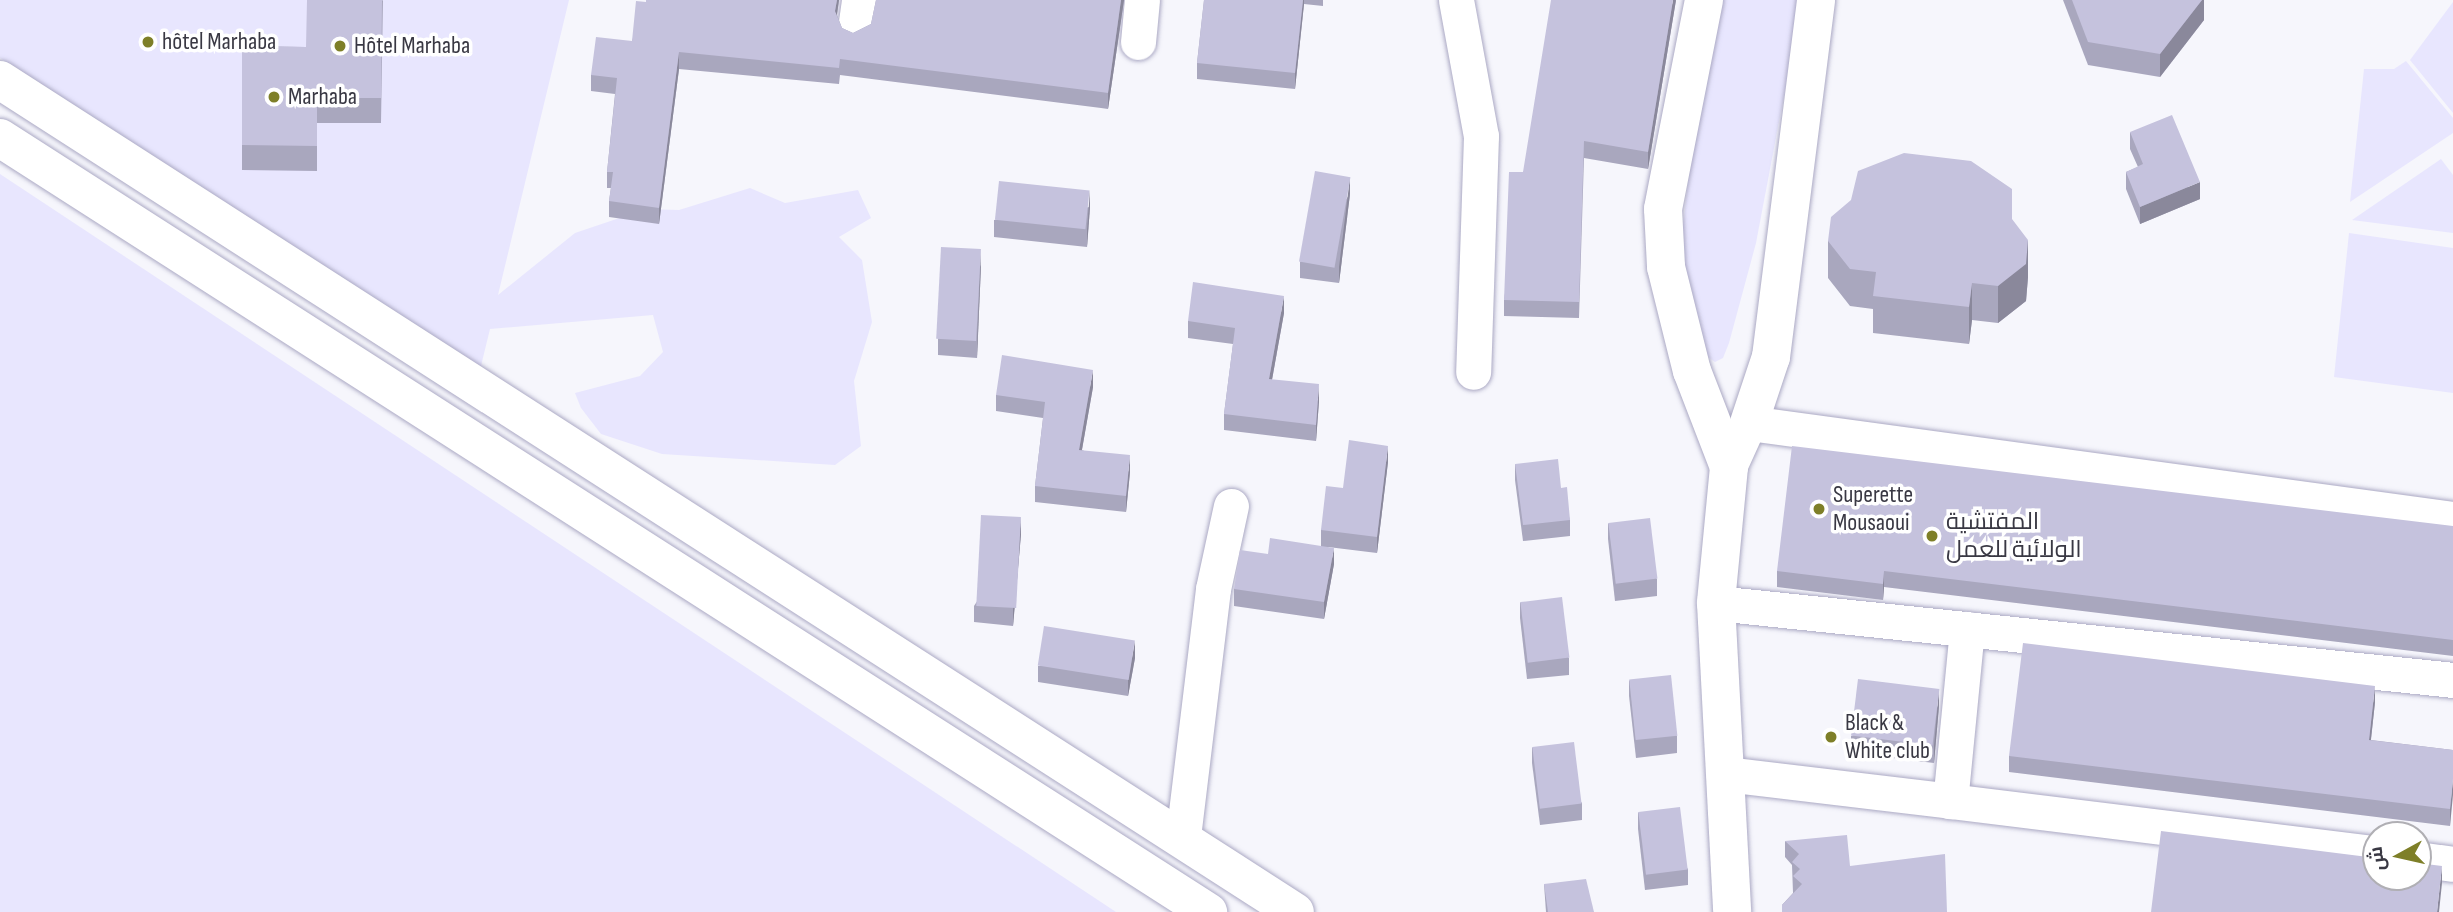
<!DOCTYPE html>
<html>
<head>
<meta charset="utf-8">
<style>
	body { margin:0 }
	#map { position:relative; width:2453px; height:912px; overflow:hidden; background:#f6f6fc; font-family:"Sofia Sans Condensed",Cairo,sans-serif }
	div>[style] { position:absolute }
	.green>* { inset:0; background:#e8e6fe }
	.roads { filter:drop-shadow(0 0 2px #aba9c4) drop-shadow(0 0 2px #aba9c4) }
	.street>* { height:35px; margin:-17.5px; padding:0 17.5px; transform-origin:17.5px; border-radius:17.5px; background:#fff }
	.secondary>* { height:38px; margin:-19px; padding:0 19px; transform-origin:19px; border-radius:19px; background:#fff }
	.wall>* { inset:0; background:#a9a7be }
	.shaded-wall>* { inset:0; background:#8a889b }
	.building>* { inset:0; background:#c5c2dd; transform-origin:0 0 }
	.dots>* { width:19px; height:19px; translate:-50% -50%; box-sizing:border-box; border:4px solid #fff; border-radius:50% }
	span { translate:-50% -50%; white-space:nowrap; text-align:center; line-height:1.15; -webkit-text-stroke:7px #fff; paint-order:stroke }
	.poi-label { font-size:24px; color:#393843 }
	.left { translate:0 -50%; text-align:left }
	.north { position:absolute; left:2362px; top:821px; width:70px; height:70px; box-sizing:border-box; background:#fff; border:2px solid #b0afb4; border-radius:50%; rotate:262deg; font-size:19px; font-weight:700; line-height:28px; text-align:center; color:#393843 }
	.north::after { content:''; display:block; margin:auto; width:24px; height:32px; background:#7e7f28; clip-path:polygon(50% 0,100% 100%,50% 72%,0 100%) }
</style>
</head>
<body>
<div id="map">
	<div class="green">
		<div style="clip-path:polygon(0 0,569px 0,498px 295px,575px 233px,646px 209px,679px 210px,750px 188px,785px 203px,858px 190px,871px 218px,839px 237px,862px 260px,872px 322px,854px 381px,861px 446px,835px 465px,662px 454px,601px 434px,581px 408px,575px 393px,640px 376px,663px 352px,653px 315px,490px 329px,480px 370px,0 58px)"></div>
		<div style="clip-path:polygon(1721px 0,1802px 0,1756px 243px,1729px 343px,1723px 358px,1715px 362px,1705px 355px,1680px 254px,1693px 138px)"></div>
		<div style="clip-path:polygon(2453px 2px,2453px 113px,2410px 60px)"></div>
		<div style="clip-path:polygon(2406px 61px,2453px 118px,2453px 133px,2350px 202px,2364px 69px,2394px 69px)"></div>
		<div style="clip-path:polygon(2441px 159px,2453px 175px,2453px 233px,2352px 220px)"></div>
		<div style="clip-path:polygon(0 174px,1116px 912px,0 912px)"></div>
		<div style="clip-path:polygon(2349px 233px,2453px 248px,2453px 393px,2334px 377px)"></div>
	</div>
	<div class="roads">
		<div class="street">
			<div style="left:1456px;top:0;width:138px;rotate:79.6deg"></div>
			<div style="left:1481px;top:136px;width:236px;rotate:91.9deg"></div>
			<div style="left:855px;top:29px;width:29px;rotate:-82deg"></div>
			<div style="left:1138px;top:42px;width:42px;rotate:-84.6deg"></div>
			<div style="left:1729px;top:467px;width:48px;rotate:-65.6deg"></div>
			<div style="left:1749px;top:423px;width:711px;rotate:7.77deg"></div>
			<div style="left:1716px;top:603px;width:741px;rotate:5.96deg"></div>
			<div style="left:1967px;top:629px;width:173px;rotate:95.6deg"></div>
			<div style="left:1950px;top:801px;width:429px;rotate:7deg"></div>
			<div style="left:1725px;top:774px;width:227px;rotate:6.8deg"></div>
			<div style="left:1183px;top:837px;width:250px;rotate:-83.1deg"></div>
			<div style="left:1213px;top:589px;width:85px;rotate:-77.8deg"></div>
			<div style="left:2418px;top:859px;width:35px;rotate:8deg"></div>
		</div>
		<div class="secondary">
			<div style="left:1704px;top:0;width:213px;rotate:101.1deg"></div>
			<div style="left:1663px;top:209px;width:58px;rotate:87deg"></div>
			<div style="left:1666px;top:267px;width:107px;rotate:76deg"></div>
			<div style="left:1692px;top:371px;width:103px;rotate:68.9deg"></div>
			<div style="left:1729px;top:467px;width:137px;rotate:95.5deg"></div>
			<div style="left:1716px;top:603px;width:309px;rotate:87deg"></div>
			<div style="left:0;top:80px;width:1539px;rotate:32.72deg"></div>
			<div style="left:0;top:138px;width:1435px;rotate:32.65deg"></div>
			<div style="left:1749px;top:423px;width:70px;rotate:-71.6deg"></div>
			<div style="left:1771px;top:357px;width:360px;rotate:-82.8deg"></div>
		</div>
	</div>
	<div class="wall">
		<div style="clip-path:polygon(383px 0,381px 123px,317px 123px,317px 171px,242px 170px,242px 46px,306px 47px)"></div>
		<div style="clip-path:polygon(839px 0,837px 15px,842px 28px,853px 33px,871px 24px,876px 0,1124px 0,1108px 109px,840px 75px,839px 84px,679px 69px,659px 224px,609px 217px,609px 201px,611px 188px,607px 188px,607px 172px,615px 94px,591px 91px,591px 75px,632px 41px,646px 2px)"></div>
		<div style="clip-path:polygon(1204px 0,1323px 0,1323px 6px,1304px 4px,1295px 89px,1197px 79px,1197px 63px)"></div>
		<div style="clip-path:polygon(1676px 0,1648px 169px,1584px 158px,1579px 318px,1504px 316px,1504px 300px,1523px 172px)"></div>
		<div style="clip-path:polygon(2063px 0,2204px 0,2204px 20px,2160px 77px,2088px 65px)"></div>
		<div style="clip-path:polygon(2130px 132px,2200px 199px,2140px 224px,2126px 189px,2126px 172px,2138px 167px,2130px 149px)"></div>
		<div style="clip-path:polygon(1350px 194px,1339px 283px,1300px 278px,1300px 262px)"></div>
		<div style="clip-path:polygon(1090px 207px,1087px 247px,994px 237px,994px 220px)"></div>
		<div style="clip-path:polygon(2012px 220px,2028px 277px,2026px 301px,1998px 323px,1972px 320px,1969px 344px,1873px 333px,1873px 309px,1850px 306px,1828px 278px,1828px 241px)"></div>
		<div style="clip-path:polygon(981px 265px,977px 358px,938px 355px,938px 339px)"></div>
		<div style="clip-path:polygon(1284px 313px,1272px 380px,1319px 401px,1316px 441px,1224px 430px,1224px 414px,1233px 344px,1188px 338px,1188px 321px)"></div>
		<div style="clip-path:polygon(1093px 387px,1082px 450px,1130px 472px,1126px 512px,1035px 502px,1035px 486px,1043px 418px,996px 411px,996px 395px)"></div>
		<div style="clip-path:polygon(1388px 462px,1377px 553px,1328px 547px,1334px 564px,1324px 619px,1234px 606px,1234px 589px,1268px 554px,1321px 546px,1321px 530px,1343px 488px)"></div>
		<div style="clip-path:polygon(1515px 464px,1561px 488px,1570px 520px,1570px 536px,1523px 541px,1515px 480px)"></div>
		<div style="clip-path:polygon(1608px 523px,1657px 579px,1657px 596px,1615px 601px,1608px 539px)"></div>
		<div style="clip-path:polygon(2453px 526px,2453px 656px,1884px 587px,1883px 600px,1777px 587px,1777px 571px)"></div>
		<div style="clip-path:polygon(1021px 534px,1013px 626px,974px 622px,974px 606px)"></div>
		<div style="clip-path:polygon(1520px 602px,1569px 658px,1569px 675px,1527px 679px,1520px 618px)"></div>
		<div style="clip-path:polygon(1135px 658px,1128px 696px,1038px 682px,1038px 666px)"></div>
		<div style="clip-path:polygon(1629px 680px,1677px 736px,1677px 753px,1636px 758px,1629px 696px)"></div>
		<div style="clip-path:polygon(2375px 702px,2371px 740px,2453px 750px,2450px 826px,2009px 772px,2009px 756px)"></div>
		<div style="clip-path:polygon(1939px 706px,1934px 763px,1851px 753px,1851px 736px)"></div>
		<div style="clip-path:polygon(1532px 747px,1582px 803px,1582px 820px,1540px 825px,1532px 763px)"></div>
		<div style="clip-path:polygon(1638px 812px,1688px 869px,1688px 885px,1645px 890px,1638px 829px)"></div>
		<div style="clip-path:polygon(1785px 841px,1850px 866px,1947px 912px,1782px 912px,1782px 905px,1793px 893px,1792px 865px,1785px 857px)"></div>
		<div style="clip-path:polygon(1544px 884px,1594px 912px,1546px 912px)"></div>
	</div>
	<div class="shaded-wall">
		<div style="clip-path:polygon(837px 0,839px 0,835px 27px,835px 11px)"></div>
		<div style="clip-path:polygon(1121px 0,1124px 0,1108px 109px,1108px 93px)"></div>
		<div style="clip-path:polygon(1303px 0,1304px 0,1304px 4px,1295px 89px,1295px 73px)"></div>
		<div style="clip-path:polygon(1673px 0,1676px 0,1648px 169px,1648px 152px)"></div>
		<div style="clip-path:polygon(2202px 0,2204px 0,2204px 20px,2160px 77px,2160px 54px)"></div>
		<div style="clip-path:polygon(679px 52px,679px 69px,659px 224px,659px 208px)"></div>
		<div style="clip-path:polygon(1350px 177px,1350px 194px,1339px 283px,1339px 267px)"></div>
		<div style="clip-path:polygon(2200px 182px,2200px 199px,2140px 224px,2140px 207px)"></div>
		<div style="clip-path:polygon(1090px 190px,1090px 207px,1087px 247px,1087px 230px)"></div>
		<div style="clip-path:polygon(2028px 240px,2028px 277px,2026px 301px,1998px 323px,1998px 286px)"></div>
		<div style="clip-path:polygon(981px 249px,981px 265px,977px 358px,977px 342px)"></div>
		<div style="clip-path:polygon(1972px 283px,1972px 320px,1969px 344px,1969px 307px)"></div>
		<div style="clip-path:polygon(1284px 296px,1284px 313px,1269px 396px,1269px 379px)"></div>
		<div style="clip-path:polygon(1093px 370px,1093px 387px,1079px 466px,1079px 450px)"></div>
		<div style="clip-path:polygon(1319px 384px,1319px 401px,1316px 441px,1316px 425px)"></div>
		<div style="clip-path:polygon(1388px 446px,1388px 462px,1377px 553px,1377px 537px)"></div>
		<div style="clip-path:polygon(1130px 455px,1130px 472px,1126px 512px,1126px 496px)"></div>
		<div style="clip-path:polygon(1021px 517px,1021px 534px,1013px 626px,1013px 610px)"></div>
		<div style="clip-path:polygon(1334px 548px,1334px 564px,1324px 619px,1324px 602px)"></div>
		<div style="clip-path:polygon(1884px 571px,1884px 587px,1883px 600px,1883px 584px)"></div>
		<div style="clip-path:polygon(1135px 641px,1135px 658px,1128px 696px,1128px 680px)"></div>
		<div style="clip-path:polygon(2375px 686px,2375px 702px,2369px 756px,2369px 740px)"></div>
		<div style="clip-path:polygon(1939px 689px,1939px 706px,1934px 763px,1934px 746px)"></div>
		<div style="clip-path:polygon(2453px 779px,2453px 795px,2450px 826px,2450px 809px)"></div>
		<div style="clip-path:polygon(2442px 866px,2442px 883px,2439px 912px,2437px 912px)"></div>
	</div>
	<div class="building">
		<div style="clip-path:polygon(307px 0,382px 0,381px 98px,317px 98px,317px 146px,242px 145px,242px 46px,306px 47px)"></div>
		<div style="clip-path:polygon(646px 0,837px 0,835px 11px,842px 28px,853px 33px,871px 24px,876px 0,1121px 0,1108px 93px,840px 59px,839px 68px,679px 52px,659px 208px,609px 201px,613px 172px,607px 172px,617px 78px,591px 75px,596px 37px,632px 41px,636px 1px,646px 2px)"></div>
		<div style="clip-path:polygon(1204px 0,1303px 0,1295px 73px,1197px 63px)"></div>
		<div style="clip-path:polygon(1551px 0,1673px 0,1648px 152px,1584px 141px,1579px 302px,1504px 300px,1509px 172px,1523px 172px)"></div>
		<div style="clip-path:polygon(2072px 0,2202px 0,2160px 54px,2088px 42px)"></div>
		<div style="clip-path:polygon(2172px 115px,2200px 182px,2140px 207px,2126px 172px,2143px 164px,2130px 132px)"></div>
		<div style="clip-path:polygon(1904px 153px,1971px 161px,2012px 189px,2012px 219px,2028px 240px,2026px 264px,1998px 286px,1972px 283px,1969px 307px,1873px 296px,1876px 272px,1850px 269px,1828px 241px,1831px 217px,1851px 200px,1858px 171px)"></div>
		<div style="left:1315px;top:171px;width:36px;height:92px;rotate:10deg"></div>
		<div style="left:999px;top:181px;width:91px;height:39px;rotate:6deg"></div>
		<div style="left:941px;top:247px;width:40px;height:92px;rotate:3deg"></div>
		<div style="clip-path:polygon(1193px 282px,1284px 296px,1269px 379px,1319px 384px,1316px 425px,1224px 414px,1235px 328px,1188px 321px)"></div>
		<div style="clip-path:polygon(1002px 355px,1093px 370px,1079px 450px,1130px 455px,1126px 496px,1035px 486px,1045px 402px,996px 395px)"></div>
		<div style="clip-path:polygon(1349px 440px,1388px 446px,1377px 537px,1321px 530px,1326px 486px,1343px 488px)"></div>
		<div style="clip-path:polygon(1792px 446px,2453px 526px,2453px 640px,1884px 571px,1883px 584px,1777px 571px)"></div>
		<div style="clip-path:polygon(1558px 459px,1561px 488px,1567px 487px,1570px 520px,1523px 525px,1515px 464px)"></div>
		<div style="left:981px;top:515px;width:40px;height:91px;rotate:3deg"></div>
		<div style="left:1650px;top:518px;width:61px;height:42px;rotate:83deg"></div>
		<div style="clip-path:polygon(1270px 538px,1334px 548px,1324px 602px,1234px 589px,1240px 550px,1268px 554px)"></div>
		<div style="left:1562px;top:597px;width:61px;height:42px;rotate:83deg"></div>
		<div style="left:1044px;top:626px;width:92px;height:40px;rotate:9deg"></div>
		<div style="clip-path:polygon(2023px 643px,2375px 686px,2369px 740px,2453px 750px,2453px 779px,2450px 809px,2009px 756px)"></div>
		<div style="left:1671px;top:675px;width:61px;height:42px;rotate:84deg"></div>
		<div style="left:1858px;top:679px;width:82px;height:57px;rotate:7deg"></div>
		<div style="left:1574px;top:742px;width:62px;height:42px;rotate:83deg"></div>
		<div style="left:1680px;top:807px;width:63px;height:42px;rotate:83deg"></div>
		<div style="clip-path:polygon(2161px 831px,2376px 858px,2376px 877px,2418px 877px,2418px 863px,2442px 866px,2437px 912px,2151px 912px)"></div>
		<div style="clip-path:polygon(1847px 835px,1850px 866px,1945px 854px,1947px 912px,1782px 912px,1782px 905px,1802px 884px,1793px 876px,1800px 869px,1792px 862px,1799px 854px,1785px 841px)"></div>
		<div style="clip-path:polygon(1586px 879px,1594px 912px,1548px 912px,1544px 884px)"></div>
	</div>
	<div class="dots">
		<div style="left:148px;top:42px;background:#7e7f28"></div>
		<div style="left:340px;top:46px;background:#7e7f28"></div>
		<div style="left:274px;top:97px;background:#7e7f28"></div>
		<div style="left:1819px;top:509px;background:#7e7f28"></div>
		<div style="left:1932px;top:536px;background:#7e7f28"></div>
		<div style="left:1831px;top:737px;background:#7e7f28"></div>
	</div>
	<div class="poi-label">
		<span class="left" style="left:162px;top:42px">hôtel Marhaba</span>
		<span class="left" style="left:354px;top:46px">Hôtel Marhaba</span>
		<span class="left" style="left:288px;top:97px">Marhaba</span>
		<span class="left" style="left:1833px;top:509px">Superette<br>Mousaoui</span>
		<span class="left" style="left:1946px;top:536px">المفتشية<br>الولائية للعمل</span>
		<span class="left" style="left:1845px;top:737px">Black &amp;<br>White club</span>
	</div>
	<div class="north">ش</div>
</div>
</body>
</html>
